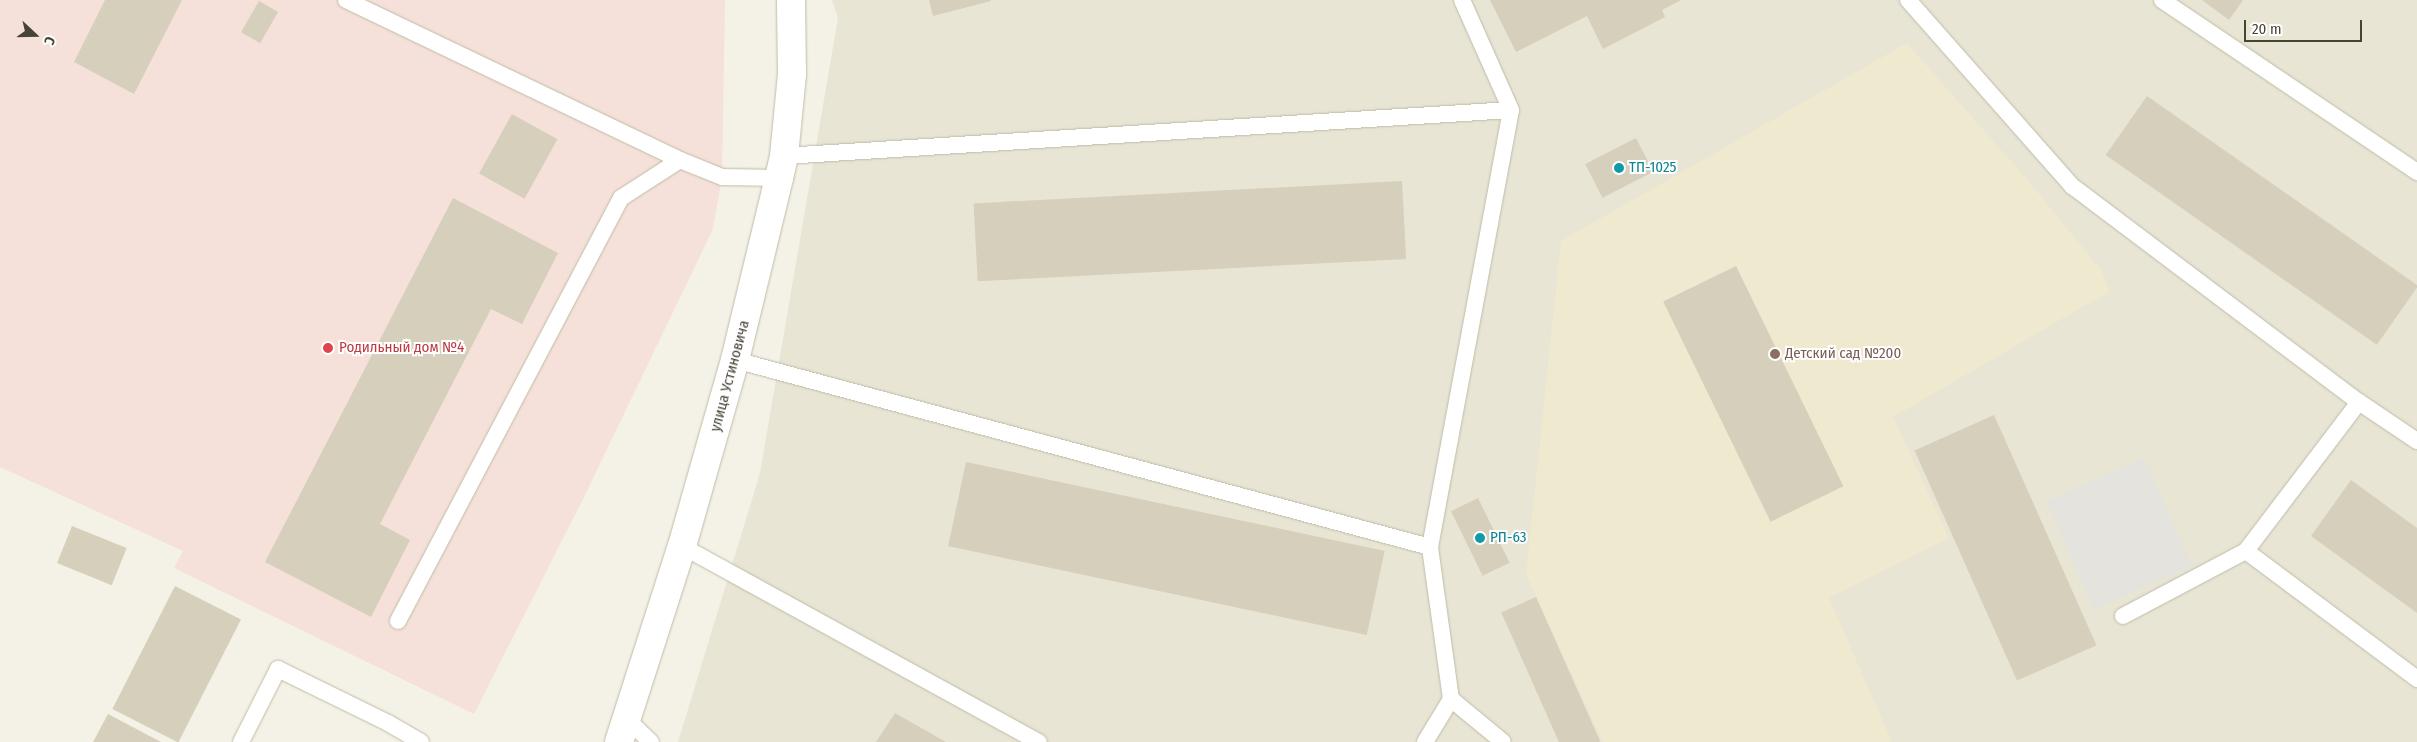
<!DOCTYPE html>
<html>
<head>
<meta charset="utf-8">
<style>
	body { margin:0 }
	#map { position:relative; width:2417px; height:742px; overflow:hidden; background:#f4f2e6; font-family:"Fira Sans Condensed",sans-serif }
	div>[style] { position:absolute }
	.residential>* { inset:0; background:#e8e5d4 }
	.education>* { inset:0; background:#eee9cf }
	.medical>* { inset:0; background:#f5e1d9 }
	.parking>* { inset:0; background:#e5e3de; transform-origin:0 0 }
	.building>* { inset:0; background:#d6cfbb; transform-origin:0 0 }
	.roads { filter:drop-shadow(0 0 1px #c0bba8) drop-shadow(0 0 1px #c0bba8) }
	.lane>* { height:16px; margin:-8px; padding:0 8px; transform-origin:8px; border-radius:8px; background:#fff }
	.street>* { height:28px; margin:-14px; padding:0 14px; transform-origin:14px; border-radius:14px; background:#fff }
	.dots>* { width:14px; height:14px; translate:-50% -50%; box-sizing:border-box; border:2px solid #fff; border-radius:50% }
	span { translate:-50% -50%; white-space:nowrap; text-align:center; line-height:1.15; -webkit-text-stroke:4px #fff; paint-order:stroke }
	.culture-label { font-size:15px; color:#0d838f }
	.left { translate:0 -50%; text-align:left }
	.health-label { font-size:15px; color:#be3a42 }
	.education-label { font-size:15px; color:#785e54 }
	.street-label { font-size:15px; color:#474335 }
	.north { position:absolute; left:10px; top:10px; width:50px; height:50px; -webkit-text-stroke:4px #fff; paint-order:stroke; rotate:111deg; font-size:14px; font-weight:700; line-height:20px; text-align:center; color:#474335 }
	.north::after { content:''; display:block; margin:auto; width:18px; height:22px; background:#474335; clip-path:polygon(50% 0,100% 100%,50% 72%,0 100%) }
	.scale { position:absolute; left:2244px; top:20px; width:118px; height:22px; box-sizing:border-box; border:2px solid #474335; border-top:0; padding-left:6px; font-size:15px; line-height:18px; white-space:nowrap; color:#474335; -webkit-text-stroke:4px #fff; paint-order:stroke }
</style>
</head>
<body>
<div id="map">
	<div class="residential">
		<div style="clip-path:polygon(832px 0,2417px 0,2417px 742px,678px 742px,760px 473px,838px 18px)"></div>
	</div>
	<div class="education">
		<div style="clip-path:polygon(1907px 43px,2030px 183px,2101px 270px,2110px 291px,1893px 417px,1949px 538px,1829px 598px,1892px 742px,1603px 742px,1526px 574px,1561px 241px)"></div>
	</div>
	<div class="medical">
		<div style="clip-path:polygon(0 0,725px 0,722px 177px,713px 229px,584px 497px,474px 714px,174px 568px,183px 551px,0 467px)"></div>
	</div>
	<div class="parking">
		<div style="left:2144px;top:458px;width:118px;height:107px;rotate:66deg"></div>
	</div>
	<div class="building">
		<div style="clip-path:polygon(105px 0,182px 0,134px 94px,74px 62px)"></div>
		<div style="clip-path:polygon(929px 0,991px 0,991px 1px,933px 16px)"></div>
		<div style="clip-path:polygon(1490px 0,1681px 0,1662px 10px,1665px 17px,1603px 49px,1587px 16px,1516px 52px)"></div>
		<div style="clip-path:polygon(2202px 0,2243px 0,2229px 20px)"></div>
		<div style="left:259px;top:1px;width:22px;height:36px;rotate:30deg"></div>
		<div style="left:2147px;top:96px;width:331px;height:72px;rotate:35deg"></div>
		<div style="left:512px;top:114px;width:52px;height:68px;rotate:29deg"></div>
		<div style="left:1636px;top:138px;width:38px;height:57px;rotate:63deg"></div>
		<div style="left:1402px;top:181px;width:78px;height:429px;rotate:87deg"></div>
		<div style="clip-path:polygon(453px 198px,558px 253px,522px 324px,491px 309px,380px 524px,410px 540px,371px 617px,265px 562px)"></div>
		<div style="left:1736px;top:266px;width:245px;height:81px;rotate:64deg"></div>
		<div style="left:1994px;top:415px;width:252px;height:87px;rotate:66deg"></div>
		<div style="left:966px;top:462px;width:428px;height:86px;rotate:12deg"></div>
		<div style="clip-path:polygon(2351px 480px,2417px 528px,2417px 613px,2311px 536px)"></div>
		<div style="left:1478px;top:498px;width:72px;height:30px;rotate:64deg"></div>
		<div style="left:72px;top:526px;width:59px;height:40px;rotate:22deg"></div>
		<div style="left:175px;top:586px;width:74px;height:138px;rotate:27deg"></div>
		<div style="left:1536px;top:597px;width:158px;height:38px;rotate:66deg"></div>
		<div style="clip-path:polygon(895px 713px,946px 742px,876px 742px)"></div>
		<div style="clip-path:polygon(108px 714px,161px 742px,93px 742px)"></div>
	</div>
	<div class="roads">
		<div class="lane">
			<div style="left:346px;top:0;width:370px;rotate:25.6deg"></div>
			<div style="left:1908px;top:0;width:248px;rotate:48.6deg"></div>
			<div style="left:2072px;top:186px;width:359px;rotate:37deg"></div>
			<div style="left:2359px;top:402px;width:70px;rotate:33.9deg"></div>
			<div style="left:2162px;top:0;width:308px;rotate:34deg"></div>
			<div style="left:784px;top:156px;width:728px;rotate:-3.62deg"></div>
			<div style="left:735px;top:360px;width:720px;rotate:15.06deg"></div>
			<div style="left:2359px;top:402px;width:187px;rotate:127.2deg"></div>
			<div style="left:2246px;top:551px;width:214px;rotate:36.8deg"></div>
			<div style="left:682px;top:546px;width:407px;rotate:28.8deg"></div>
			<div style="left:2123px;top:616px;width:139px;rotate:-27.9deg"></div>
			<div style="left:398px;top:621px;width:478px;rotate:-62.2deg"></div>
			<div style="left:621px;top:198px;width:70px;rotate:-32.8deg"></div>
			<div style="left:680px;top:160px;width:45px;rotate:22deg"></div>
			<div style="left:722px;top:177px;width:57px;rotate:1deg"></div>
			<div style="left:1451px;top:699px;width:67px;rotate:39.6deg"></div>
			<div style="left:628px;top:720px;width:32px;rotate:44deg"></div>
			<div style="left:241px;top:742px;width:82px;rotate:-63.1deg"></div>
			<div style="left:278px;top:669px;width:123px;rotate:26.1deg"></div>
			<div style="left:388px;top:723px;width:38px;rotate:30deg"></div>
			<div style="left:1425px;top:742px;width:50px;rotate:-58.8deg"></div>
			<div style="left:1451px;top:699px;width:153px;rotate:-97.9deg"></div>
			<div style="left:1430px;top:547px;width:444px;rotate:-79.5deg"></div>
			<div style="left:1511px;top:110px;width:120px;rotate:-114deg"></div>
		</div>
		<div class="street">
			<div style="left:619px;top:742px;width:206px;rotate:-72.2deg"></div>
			<div style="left:682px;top:546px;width:193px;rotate:-74.1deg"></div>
			<div style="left:735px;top:360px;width:187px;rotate:-76.4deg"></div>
			<div style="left:779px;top:178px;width:23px;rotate:-77deg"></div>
			<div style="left:784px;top:156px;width:82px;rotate:-84.4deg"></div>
			<div style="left:792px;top:74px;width:74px;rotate:-90.8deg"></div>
		</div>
	</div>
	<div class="dots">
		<div style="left:1619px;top:168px;background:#0f9aa8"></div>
		<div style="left:328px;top:348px;background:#e0444e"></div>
		<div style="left:1775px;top:354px;background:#8d6e63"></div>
		<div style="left:1480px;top:538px;background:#0f9aa8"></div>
	</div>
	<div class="culture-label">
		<span class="left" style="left:1629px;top:168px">ТП-1025</span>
		<span class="left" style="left:1490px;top:538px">РП-63</span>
	</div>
	<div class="health-label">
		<span class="left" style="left:339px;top:348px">Родильный дом №4</span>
	</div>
	<div class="education-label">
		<span class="left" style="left:1785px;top:354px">Детский сад №200</span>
	</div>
	<div class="street-label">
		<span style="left:730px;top:376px;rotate:-75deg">улица Устиновича</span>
	</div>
	<div class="north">С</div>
	<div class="scale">20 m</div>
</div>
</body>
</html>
